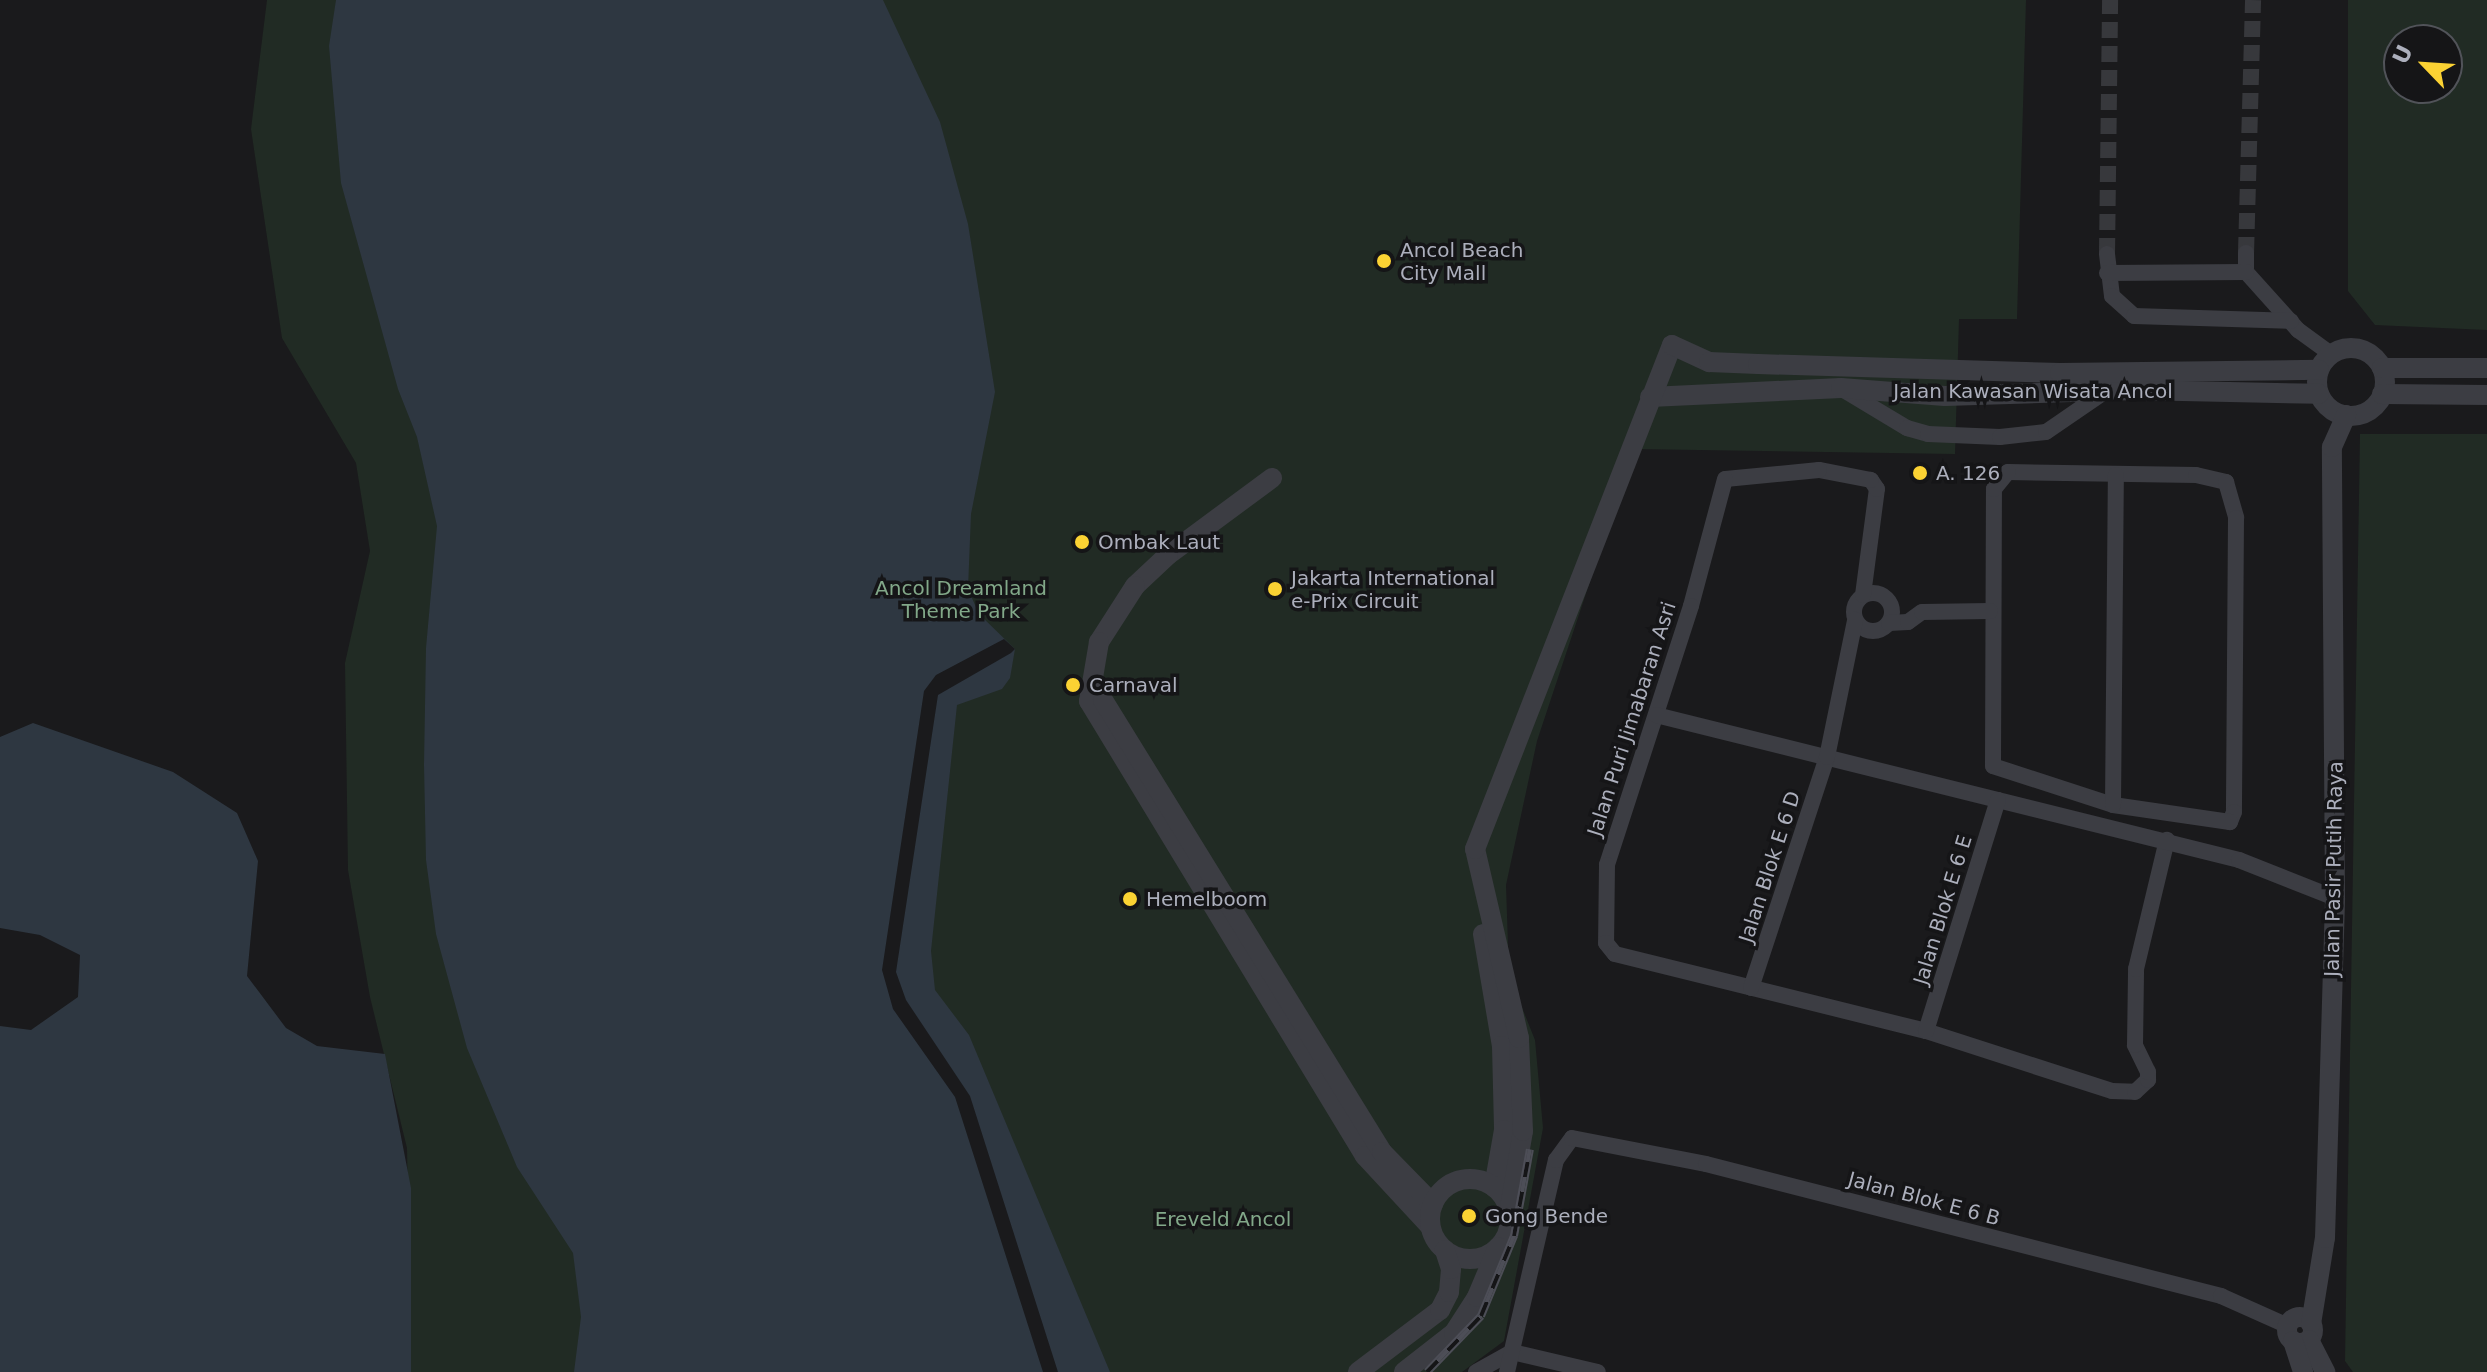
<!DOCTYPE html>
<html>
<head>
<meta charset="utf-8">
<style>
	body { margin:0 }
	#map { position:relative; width:2487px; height:1372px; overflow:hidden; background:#1a1a1c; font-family:"DejaVu Sans",sans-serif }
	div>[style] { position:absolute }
	.green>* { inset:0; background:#212b24 }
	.water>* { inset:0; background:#2e3741 }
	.pier>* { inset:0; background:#1a1a1c }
	.minor-tunnel>* { height:16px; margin-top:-8px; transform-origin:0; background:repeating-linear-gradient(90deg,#37383c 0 16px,transparent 0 24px) }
	.minor>* { height:16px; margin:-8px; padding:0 8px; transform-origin:8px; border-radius:8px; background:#3c3d43 }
	.minor>.ring { margin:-8px; padding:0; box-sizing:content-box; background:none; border:16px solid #3c3d43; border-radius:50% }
	.tertiary>* { height:20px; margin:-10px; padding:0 10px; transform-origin:10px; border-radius:10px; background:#3c3d43 }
	.tertiary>.ring { margin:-10px; padding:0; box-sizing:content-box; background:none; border:20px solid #3c3d43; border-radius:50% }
	.rail>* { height:8px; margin-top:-4px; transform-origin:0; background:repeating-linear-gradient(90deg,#151517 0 15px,#4d4e57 0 30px); box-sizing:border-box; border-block:2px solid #4d4e57 }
	.dots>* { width:22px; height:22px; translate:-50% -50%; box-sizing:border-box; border:4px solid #151517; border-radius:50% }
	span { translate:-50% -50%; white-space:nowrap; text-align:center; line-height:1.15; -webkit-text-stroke:7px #151517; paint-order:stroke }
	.poi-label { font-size:20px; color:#acafbc }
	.left { translate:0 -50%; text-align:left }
	.street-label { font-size:20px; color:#acafbc }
	.park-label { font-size:20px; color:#82a889 }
	.north { position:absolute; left:2383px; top:24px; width:80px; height:80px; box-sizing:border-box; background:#151517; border:2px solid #515359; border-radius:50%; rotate:295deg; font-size:22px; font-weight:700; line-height:32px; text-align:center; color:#acafbc }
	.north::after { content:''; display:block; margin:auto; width:28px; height:36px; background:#fbd233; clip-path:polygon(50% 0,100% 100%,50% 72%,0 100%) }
</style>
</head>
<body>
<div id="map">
	<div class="green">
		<div style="clip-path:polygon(267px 0,2026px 0,2017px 319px,1959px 319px,1955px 454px,1634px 449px,1537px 741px,1506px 885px,1509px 975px,1535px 1040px,1543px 1128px,1504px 1341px,1462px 1372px,411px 1372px,407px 1148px,370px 997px,348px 870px,345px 663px,370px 551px,356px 463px,282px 338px,251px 129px)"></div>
		<div style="clip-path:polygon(evenodd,2348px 0,2487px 0,2487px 330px,2375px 325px,2348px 291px,2348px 0,2399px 40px,2447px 40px,2447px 88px,2399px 88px,2399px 40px)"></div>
		<div style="clip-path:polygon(2360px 434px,2487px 434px,2487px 1372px,2353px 1372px,2345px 1361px)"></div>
	</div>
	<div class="water">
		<div style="clip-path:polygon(336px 0,883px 0,940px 122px,968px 224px,995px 392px,971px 514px,968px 589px,979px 614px,1015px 649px,1010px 678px,1002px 689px,957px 705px,931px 951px,935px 990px,969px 1035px,1110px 1372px,574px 1372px,581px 1317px,573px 1253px,517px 1167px,467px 1048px,436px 934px,426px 860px,424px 765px,426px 648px,437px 526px,417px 437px,398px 389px,341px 183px,329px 46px)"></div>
		<div style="clip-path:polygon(33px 723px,173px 772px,237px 813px,258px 861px,247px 976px,286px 1028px,317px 1046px,385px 1054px,411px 1188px,411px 1372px,0 1372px,0 1026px,31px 1030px,78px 997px,80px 955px,40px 935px,0 928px,0 737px)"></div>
	</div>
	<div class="pier">
		<div style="clip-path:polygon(1004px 639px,1015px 649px,1011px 653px,938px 695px,896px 972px,906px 1000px,970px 1096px,1058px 1372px,1043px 1372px,955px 1097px,893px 1009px,882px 970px,924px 691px,936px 675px)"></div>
	</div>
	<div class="minor-tunnel">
		<div style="left:2246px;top:253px;width:253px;rotate:-88.4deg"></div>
		<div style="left:2107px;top:254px;width:254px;rotate:-89.3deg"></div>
	</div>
	<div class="minor">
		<div style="left:2246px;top:253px;width:19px;rotate:90deg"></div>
		<div style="left:2246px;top:272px;width:78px;rotate:48.1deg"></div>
		<div style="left:2298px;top:330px;width:41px;rotate:36deg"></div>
		<div style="left:2107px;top:254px;width:42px;rotate:83.2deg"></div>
		<div style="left:2112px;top:296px;width:30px;rotate:42deg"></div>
		<div style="left:2134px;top:316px;width:157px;rotate:1.8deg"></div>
		<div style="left:2107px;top:273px;width:139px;rotate:-0.4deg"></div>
		<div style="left:1842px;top:389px;width:76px;rotate:31deg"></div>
		<div style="left:1907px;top:428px;width:22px;rotate:16deg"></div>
		<div style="left:1928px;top:434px;width:72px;rotate:2.4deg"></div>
		<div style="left:2000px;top:437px;width:46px;rotate:-6.2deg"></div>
		<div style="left:2046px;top:432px;width:74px;rotate:-34.5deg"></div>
		<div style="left:2008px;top:472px;width:188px;rotate:0.9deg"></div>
		<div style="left:2196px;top:475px;width:31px;rotate:13deg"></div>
		<div style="left:2226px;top:482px;width:37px;rotate:74deg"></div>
		<div style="left:2236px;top:518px;width:294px;rotate:90.4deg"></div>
		<div style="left:2234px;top:812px;width:11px;rotate:112deg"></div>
		<div style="left:2230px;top:822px;width:118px;rotate:-171.7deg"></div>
		<div style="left:2113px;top:805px;width:126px;rotate:-162deg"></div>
		<div style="left:1993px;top:766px;width:277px;rotate:-89.8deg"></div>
		<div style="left:1994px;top:489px;width:22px;rotate:-51deg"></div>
		<div class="ring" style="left:1854px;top:593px;width:22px;height:22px"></div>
		<div style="left:1863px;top:595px;width:107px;rotate:-82.5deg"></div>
		<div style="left:1877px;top:489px;width:11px;rotate:-124deg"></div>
		<div style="left:1871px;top:480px;width:53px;rotate:-169.1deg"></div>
		<div style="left:1819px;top:470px;width:94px;rotate:174.5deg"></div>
		<div style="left:1725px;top:479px;width:131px;rotate:105deg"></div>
		<div style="left:1691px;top:606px;width:272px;rotate:108deg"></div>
		<div style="left:1607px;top:865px;width:78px;rotate:90.7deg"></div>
		<div style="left:1606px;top:943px;width:14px;rotate:51deg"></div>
		<div style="left:1615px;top:954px;width:320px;rotate:13.9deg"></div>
		<div style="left:1926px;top:1031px;width:195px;rotate:17.9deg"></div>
		<div style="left:2112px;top:1091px;width:23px;rotate:2deg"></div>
		<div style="left:2135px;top:1092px;width:18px;rotate:-43deg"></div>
		<div style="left:2148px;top:1080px;width:8px;rotate:-90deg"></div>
		<div style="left:2148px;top:1072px;width:30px;rotate:-116deg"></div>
		<div style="left:2135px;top:1045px;width:76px;rotate:-89.2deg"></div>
		<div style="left:2136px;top:969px;width:133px;rotate:-76.5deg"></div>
		<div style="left:1889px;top:623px;width:19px;rotate:-3deg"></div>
		<div style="left:1908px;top:622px;width:17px;rotate:-36deg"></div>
		<div style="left:1922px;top:612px;width:68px;rotate:-0.8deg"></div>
		<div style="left:1656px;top:715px;width:601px;rotate:13.97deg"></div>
		<div style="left:2239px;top:860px;width:103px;rotate:21.6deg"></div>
		<div style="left:2113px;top:805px;width:330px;rotate:-89.5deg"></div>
		<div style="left:1751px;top:988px;width:243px;rotate:-71.8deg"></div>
		<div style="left:1827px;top:757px;width:140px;rotate:-78.4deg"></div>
		<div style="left:1926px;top:1031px;width:242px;rotate:-72.7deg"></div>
		<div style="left:1476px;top:1372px;width:41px;rotate:-29.1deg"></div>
		<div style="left:1512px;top:1352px;width:88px;rotate:13.1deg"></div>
		<div style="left:1507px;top:1372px;width:218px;rotate:-77deg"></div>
		<div style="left:1556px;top:1160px;width:27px;rotate:-54deg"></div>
		<div style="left:1572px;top:1138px;width:136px;rotate:11deg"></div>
		<div style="left:1706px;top:1164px;width:532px;rotate:14.38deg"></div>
		<div style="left:2221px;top:1296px;width:73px;rotate:24.1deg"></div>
	</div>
	<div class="tertiary">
		<div class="ring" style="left:2317px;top:348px;width:48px;height:48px"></div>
		<div style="left:2382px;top:368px;width:105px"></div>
		<div style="left:2382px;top:394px;width:105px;rotate:0.5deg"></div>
		<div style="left:1650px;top:397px;width:191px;rotate:-2.7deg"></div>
		<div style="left:1841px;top:388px;width:104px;rotate:4.4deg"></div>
		<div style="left:1945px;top:396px;width:190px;rotate:-1.8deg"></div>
		<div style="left:2135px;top:390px;width:184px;rotate:1.2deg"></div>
		<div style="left:1272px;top:478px;width:129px;rotate:143.5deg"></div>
		<div style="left:1168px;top:555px;width:45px;rotate:136.8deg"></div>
		<div style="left:1135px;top:586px;width:67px;rotate:122.7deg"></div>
		<div style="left:1099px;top:642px;width:60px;rotate:99.6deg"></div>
		<div style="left:1089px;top:701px;width:532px;rotate:58.76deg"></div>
		<div style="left:1365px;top:1156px;width:96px;rotate:47.1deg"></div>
		<div style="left:1103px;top:700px;width:531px;rotate:58.31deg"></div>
		<div style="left:1382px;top:1152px;width:73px;rotate:45.6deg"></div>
		<div style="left:1483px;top:934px;width:114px;rotate:80.4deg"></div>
		<div style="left:1502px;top:1046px;width:84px;rotate:88.6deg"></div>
		<div style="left:1504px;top:1130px;width:58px;rotate:100deg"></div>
		<div class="ring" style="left:1430px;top:1179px;width:60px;height:60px"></div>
		<div style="left:1509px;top:1213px;width:83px;rotate:-80.3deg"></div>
		<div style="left:1523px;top:1131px;width:93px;rotate:-92.5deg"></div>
		<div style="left:1519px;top:1038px;width:194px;rotate:-103.1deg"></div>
		<div style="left:1475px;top:849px;width:541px;rotate:-68.65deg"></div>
		<div style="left:1672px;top:345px;width:41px;rotate:24.7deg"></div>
		<div style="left:1709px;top:362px;width:49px;rotate:2.3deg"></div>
		<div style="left:1758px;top:364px;width:302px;rotate:1.7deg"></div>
		<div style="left:2060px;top:373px;width:259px;rotate:-0.7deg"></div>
		<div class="ring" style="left:2287px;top:1317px;width:6px;height:6px"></div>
		<div style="left:2311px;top:1324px;width:87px;rotate:-80.8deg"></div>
		<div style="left:2325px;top:1238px;width:340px;rotate:-88.3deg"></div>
		<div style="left:2335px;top:898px;width:451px;rotate:-90.4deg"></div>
		<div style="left:2332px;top:447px;width:35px;rotate:-66deg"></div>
		<div style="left:2309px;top:1340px;width:36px;rotate:63deg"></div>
		<div style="left:2293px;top:1341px;width:33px;rotate:72deg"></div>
		<div style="left:1358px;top:1372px;width:103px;rotate:-37.1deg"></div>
		<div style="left:1440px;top:1310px;width:20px;rotate:-63deg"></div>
		<div style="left:1449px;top:1292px;width:23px;rotate:-85deg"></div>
		<div style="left:1451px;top:1269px;width:20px;rotate:-108deg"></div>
		<div style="left:1404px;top:1372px;width:63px;rotate:-38deg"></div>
		<div style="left:1454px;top:1333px;width:43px;rotate:-57.4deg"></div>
		<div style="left:1477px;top:1297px;width:54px;rotate:-67.2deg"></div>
	</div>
	<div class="rail">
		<div style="left:1427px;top:1372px;width:78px;rotate:-46deg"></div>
		<div style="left:1481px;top:1316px;width:87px;rotate:-67.6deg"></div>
		<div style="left:1514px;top:1236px;width:88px;rotate:-79.6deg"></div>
	</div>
	<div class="dots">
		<div style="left:1384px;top:261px;background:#fbd233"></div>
		<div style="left:1920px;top:473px;background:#fbd233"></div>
		<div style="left:1082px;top:542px;background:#fbd233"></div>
		<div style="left:1275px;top:589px;background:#fbd233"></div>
		<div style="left:1073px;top:685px;background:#fbd233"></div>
		<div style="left:1130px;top:899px;background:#fbd233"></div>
		<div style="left:1469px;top:1216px;background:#fbd233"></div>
	</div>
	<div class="poi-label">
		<span class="left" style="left:1400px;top:262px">Ancol Beach<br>City Mall</span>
		<span class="left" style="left:1936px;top:473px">A. 126</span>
		<span class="left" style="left:1098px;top:542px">Ombak Laut</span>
		<span class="left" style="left:1291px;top:590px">Jakarta International<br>e-Prix Circuit</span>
		<span class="left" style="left:1089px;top:685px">Carnaval</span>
		<span class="left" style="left:1146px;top:899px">Hemelboom</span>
		<span class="left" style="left:1485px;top:1216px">Gong Bende</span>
	</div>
	<div class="street-label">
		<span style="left:2033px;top:391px">Jalan Kawasan Wisata Ancol</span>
		<span style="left:1632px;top:719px;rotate:-72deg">Jalan Puri Jimabaran Asri</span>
		<span style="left:1770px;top:867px;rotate:-72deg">Jalan Blok E 6 D</span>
		<span style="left:2334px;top:869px;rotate:-89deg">Jalan Pasir Putih Raya</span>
		<span style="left:1943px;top:910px;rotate:-73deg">Jalan Blok E 6 E</span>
		<span style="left:1924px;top:1199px;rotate:15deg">Jalan Blok E 6 B</span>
	</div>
	<div class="park-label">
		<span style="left:961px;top:600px">Ancol Dreamland<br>Theme Park</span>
		<span style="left:1223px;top:1219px">Ereveld Ancol</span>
	</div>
	<div class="north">U</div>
</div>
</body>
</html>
